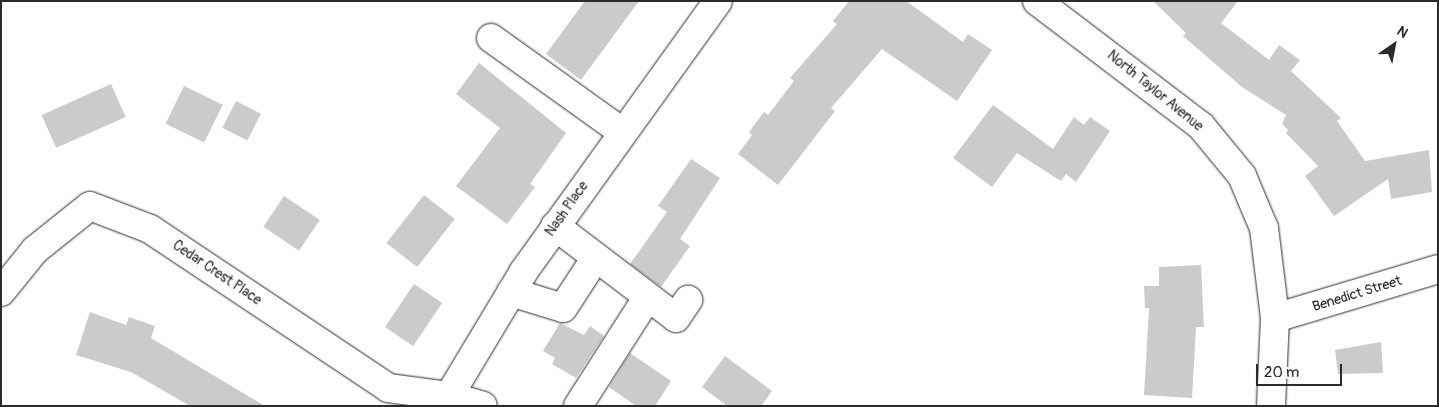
<!DOCTYPE html>
<html>
<head>
<meta charset="utf-8">
<style>
	body { margin:0 }
	#map { position:relative; width:1439px; height:407px; overflow:hidden; background:#fff; font-family:Pangolin,sans-serif }
	div>[style] { position:absolute }
	.building>* { inset:0; background:#cbcbcb; transform-origin:0 0 }
	.roads { filter:drop-shadow(0 0 1px #2b2b2b) drop-shadow(0 0 1px #2b2b2b) }
	.minor>* { height:28px; margin:-14px; padding:0 14px; transform-origin:14px; border-radius:14px; background:#fff }
	span { translate:-50% -50%; white-space:nowrap; text-align:center; line-height:1.15; -webkit-text-stroke:4px #fff; paint-order:stroke }
	.street-label { font-size:14px; color:#2b2b2b }
	.frame { position:absolute; inset:0; border:2px solid #2b2b2b; pointer-events:none }
	.north { position:absolute; left:1369px; top:20px; width:50px; height:50px; -webkit-text-stroke:4px #fff; paint-order:stroke; rotate:33deg; font-size:14px; font-weight:700; line-height:20px; text-align:center; color:#2b2b2b }
	.north::after { content:''; display:block; margin:auto; width:18px; height:22px; background:#2b2b2b; clip-path:polygon(50% 0,100% 100%,50% 72%,0 100%) }
	.scale { position:absolute; left:1256px; top:364px; width:86px; height:22px; box-sizing:border-box; border:2px solid #2b2b2b; border-top:0; padding-left:6px; font-size:15px; line-height:18px; white-space:nowrap; color:#2b2b2b; -webkit-text-stroke:4px #fff; paint-order:stroke }
</style>
</head>
<body>
<div id="map">
	<div class="building">
		<div style="clip-path:polygon(585px 1px,639px 1px,581px 80px,546px 54px)"></div>
		<div style="clip-path:polygon(849px 1px,906px 1px,963px 42px,968px 34px,992px 50px,957px 101px,882px 49px,831px 108px,835px 111px,778px 185px,738px 154px,752px 135px,749px 132px,764px 112px,768px 115px,794px 81px,790px 78px,837px 24px,833px 21px)"></div>
		<div style="clip-path:polygon(1153px 1px,1238px 1px,1221px 23px,1269px 60px,1279px 45px,1300px 60px,1291px 71px,1341px 118px,1337px 121px,1365px 161px,1429px 150px,1432px 192px,1391px 199px,1388px 179px,1334px 216px,1305px 176px,1318px 166px,1286px 133px,1288px 130px,1282px 124px,1286px 115px,1242px 87px,1183px 36px,1186px 33px)"></div>
		<div style="clip-path:polygon(479px 63px,566px 133px,530px 184px,535px 187px,507px 224px,456px 186px,500px 128px,456px 94px)"></div>
		<div style="left:111px;top:84px;width:36px;height:76px;rotate:66deg"></div>
		<div style="left:184px;top:86px;width:43px;height:42px;rotate:26deg"></div>
		<div style="left:236px;top:101px;width:28px;height:30px;rotate:27deg"></div>
		<div style="clip-path:polygon(993px 105px,1053px 149px,1074px 117px,1084px 125px,1090px 117px,1110px 131px,1076px 182px,1066px 174px,1061px 181px,1017px 153px,992px 187px,953px 158px)"></div>
		<div style="clip-path:polygon(691px 159px,720px 178px,680px 239px,690px 246px,661px 287px,630px 264px,667px 212px,658px 206px)"></div>
		<div style="left:424px;top:195px;width:39px;height:61px;rotate:38deg"></div>
		<div style="left:284px;top:196px;width:43px;height:37px;rotate:34deg"></div>
		<div style="clip-path:polygon(1201px 265px,1204px 327px,1196px 327px,1192px 398px,1144px 395px,1149px 308px,1145px 308px,1144px 286px,1159px 286px,1159px 267px)"></div>
		<div style="left:414px;top:284px;width:34px;height:52px;rotate:34deg"></div>
		<div style="clip-path:polygon(90px 312px,126px 325px,129px 317px,155px 326px,151px 338px,265px 406px,190px 406px,131px 372px,76px 355px)"></div>
		<div style="clip-path:polygon(560px 323px,584px 335px,590px 326px,604px 336px,576px 378px,552px 364px,555px 358px,543px 351px)"></div>
		<div style="clip-path:polygon(1381px 342px,1383px 373px,1338px 374px,1335px 350px)"></div>
		<div style="clip-path:polygon(630px 353px,671px 381px,655px 406px,636px 406px,609px 387px)"></div>
		<div style="clip-path:polygon(725px 356px,772px 391px,761px 406px,727px 406px,702px 387px)"></div>
	</div>
	<div class="roads">
		<div class="minor">
			<div style="left:1037px;top:1px;width:206px;rotate:37.3deg"></div>
			<div style="left:1201px;top:126px;width:65px;rotate:50.6deg"></div>
			<div style="left:1242px;top:176px;width:56px;rotate:67.1deg"></div>
			<div style="left:1264px;top:228px;width:91px;rotate:83deg"></div>
			<div style="left:1275px;top:318px;width:88px;rotate:92.6deg"></div>
			<div style="left:491px;top:38px;width:160px;rotate:35.6deg"></div>
			<div style="left:555px;top:226px;width:152px;rotate:37.2deg"></div>
			<div style="left:676px;top:318px;width:22px;rotate:-56deg"></div>
			<div style="left:1px;top:292px;width:54px;rotate:-51deg"></div>
			<div style="left:35px;top:250px;width:70px;rotate:-38.7deg"></div>
			<div style="left:90px;top:206px;width:64px;rotate:21deg"></div>
			<div style="left:150px;top:229px;width:286px;rotate:33.7deg"></div>
			<div style="left:388px;top:388px;width:62px;rotate:7.5deg"></div>
			<div style="left:449px;top:396px;width:35px;rotate:16deg"></div>
			<div style="left:511px;top:292px;width:54px;rotate:17.1deg"></div>
			<div style="left:563px;top:308px;width:59px;rotate:-56.9deg"></div>
			<div style="left:1275px;top:318px;width:170px;rotate:-16.7deg"></div>
			<div style="left:449px;top:396px;width:146px;rotate:-59deg"></div>
			<div style="left:524px;top:271px;width:332px;rotate:-54.3deg"></div>
			<div style="left:578px;top:406px;width:128px;rotate:-57.4deg"></div>
		</div>
	</div>
	<div class="street-label">
		<span style="left:1155px;top:91px;rotate:39deg">North Taylor Avenue</span>
		<span style="left:567px;top:209px;rotate:-55deg">Nash Place</span>
		<span style="left:217px;top:273px;rotate:34deg">Cedar Crest Place</span>
		<span style="left:1357px;top:294px;rotate:-17deg">Benedict Street</span>
	</div>
	<div class="frame"></div>
	<div class="north">N</div>
	<div class="scale">20 m</div>
</div>
</body>
</html>
